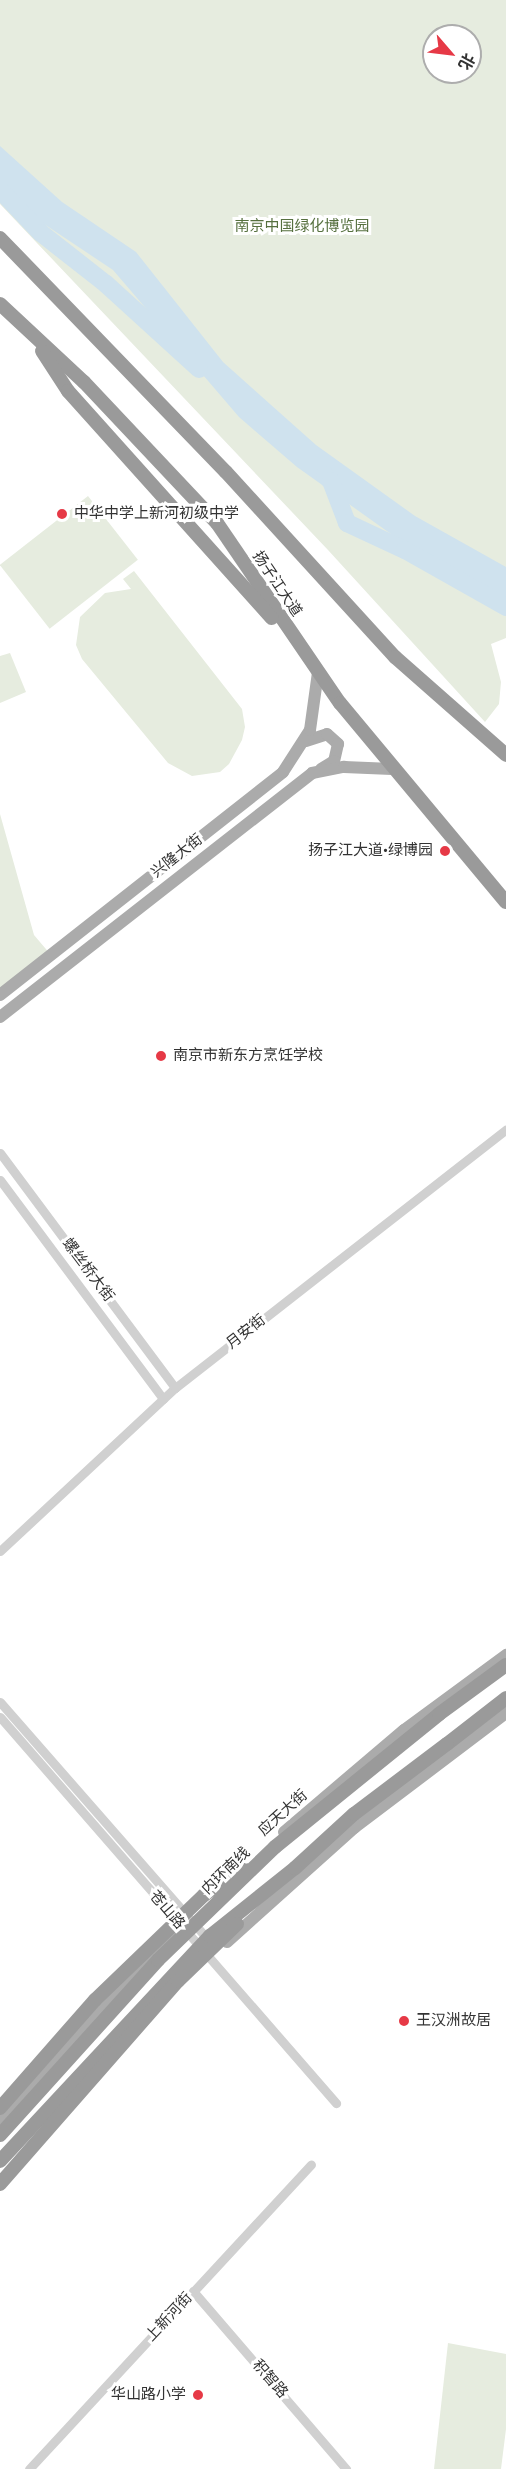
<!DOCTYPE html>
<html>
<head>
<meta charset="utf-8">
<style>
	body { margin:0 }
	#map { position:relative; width:506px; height:2469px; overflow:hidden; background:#fff; font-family:Rubik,"Noto Sans SC",sans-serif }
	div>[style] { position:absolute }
	.green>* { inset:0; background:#e6ecdf; transform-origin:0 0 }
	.water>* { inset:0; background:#cfe2ee }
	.river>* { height:18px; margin:-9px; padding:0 9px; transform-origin:9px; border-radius:9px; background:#cfe2ee }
	.minor>* { height:9px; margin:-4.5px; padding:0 4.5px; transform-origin:4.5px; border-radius:4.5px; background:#d0d0d0 }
	.major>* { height:12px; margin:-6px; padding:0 6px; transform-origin:6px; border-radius:6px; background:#ababab }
	.highway>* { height:14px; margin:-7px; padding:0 7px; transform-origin:7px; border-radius:7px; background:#9a9a9a }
	.highway-bridge>* { height:14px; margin:-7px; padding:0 7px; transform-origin:7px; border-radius:7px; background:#9a9a9a }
	.dots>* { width:16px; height:16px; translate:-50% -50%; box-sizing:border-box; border:3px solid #fff; border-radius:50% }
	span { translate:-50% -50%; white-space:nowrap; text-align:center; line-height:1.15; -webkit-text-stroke:6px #fff; paint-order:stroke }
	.park-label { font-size:15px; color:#56703f }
	.poi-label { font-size:15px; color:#333 }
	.left { translate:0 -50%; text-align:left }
	.right { translate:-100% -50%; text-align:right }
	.street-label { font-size:15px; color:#333 }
	.north { position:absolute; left:422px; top:24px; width:60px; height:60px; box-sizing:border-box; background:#fff; border:2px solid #adadad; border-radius:50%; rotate:118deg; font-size:16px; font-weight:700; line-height:24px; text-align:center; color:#333 }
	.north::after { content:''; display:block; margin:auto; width:21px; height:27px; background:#e63946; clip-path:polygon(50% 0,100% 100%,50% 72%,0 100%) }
</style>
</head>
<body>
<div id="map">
	<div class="green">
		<div style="clip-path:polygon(evenodd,0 0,506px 0,506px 638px,491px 644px,501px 682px,499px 704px,485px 722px,328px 550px,0 204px,0 0,434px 36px,470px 36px,470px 72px,434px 72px,434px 36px)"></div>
		<div style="left:88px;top:496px;width:81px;height:112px;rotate:52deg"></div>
		<div style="clip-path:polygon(134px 571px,242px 709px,245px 727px,242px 740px,229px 764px,220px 772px,192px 776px,168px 763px,82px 659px,76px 645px,80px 617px,105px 593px,131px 589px,123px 579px)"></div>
		<div style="clip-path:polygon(10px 653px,26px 692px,0 703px,0 656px)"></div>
		<div style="clip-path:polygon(0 814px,34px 935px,51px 955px,0 995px)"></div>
		<div style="clip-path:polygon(448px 2343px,506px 2354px,506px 2429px,501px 2469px,434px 2469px)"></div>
	</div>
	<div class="water">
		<div style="clip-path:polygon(0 146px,62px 202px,136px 252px,223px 362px,316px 445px,415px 516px,506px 567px,506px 598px,438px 565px,398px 539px,297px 467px,239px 417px,113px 270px,44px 224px,0 187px)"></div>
	</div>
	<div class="river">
		<div style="left:0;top:190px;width:59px;rotate:46.4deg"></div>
		<div style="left:41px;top:233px;width:83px;rotate:38.1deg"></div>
		<div style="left:106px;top:284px;width:126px;rotate:42.4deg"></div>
		<div style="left:325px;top:475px;width:8px;rotate:45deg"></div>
		<div style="left:331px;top:481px;width:45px;rotate:69.1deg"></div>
		<div style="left:347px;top:523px;width:64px;rotate:25deg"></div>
		<div style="left:405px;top:550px;width:116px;rotate:29.4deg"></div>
	</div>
	<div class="minor">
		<div style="left:0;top:1153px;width:293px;rotate:53.3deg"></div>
		<div style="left:0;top:1180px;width:273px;rotate:53.3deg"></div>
		<div style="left:0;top:1551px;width:239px;rotate:-43deg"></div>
		<div style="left:175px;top:1388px;width:420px;rotate:-38deg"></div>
		<div style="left:0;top:1702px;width:319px;rotate:48.8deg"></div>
		<div style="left:0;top:1717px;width:512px;rotate:48.96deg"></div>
		<div style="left:193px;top:2291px;width:235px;rotate:49.3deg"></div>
		<div style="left:29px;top:2469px;width:415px;rotate:-47.2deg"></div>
	</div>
	<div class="major">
		<div style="left:306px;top:741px;width:22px;rotate:-18deg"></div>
		<div style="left:327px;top:734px;width:15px;rotate:42deg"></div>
		<div style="left:338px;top:744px;width:17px;rotate:103deg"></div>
		<div style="left:334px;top:761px;width:15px;rotate:148deg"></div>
		<div style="left:0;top:995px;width:360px;rotate:-38.2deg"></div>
		<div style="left:283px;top:772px;width:50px;rotate:-57.3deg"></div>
		<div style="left:310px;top:730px;width:59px;rotate:-82.1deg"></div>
		<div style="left:0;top:1017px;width:396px;rotate:-38deg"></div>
		<div style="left:312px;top:773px;width:33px;rotate:-11deg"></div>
		<div style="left:344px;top:767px;width:48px;rotate:2.4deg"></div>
		<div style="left:284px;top:1832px;width:157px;rotate:-40.4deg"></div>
		<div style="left:404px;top:1730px;width:127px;rotate:-36.3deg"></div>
		<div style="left:227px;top:1942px;width:171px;rotate:-41.9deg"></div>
		<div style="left:354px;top:1828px;width:191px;rotate:-37.1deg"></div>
		<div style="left:0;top:2120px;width:259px;rotate:-47.2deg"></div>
	</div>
	<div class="highway">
		<div style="left:0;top:238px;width:325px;rotate:46deg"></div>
		<div style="left:226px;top:472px;width:251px;rotate:47.6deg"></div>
		<div style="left:395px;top:657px;width:148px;rotate:41.4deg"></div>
		<div style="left:0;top:304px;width:115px;rotate:42.9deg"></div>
		<div style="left:84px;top:382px;width:194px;rotate:46.7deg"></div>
		<div style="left:217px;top:523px;width:218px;rotate:55.7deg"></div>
		<div style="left:340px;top:703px;width:259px;rotate:50.2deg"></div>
		<div style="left:42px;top:351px;width:48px;rotate:57deg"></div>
		<div style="left:68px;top:391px;width:305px;rotate:48.1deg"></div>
		<div style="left:447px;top:1744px;width:75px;rotate:-37.9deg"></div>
	</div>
	<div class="highway-bridge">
		<div style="left:0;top:2108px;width:144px;rotate:-48.7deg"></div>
		<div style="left:95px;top:2000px;width:151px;rotate:-43.9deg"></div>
		<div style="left:204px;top:1895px;width:47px;rotate:-34.7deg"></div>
		<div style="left:0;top:2135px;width:236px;rotate:-47.9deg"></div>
		<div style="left:158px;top:1960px;width:163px;rotate:-44deg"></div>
		<div style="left:275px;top:1847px;width:211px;rotate:-39deg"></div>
		<div style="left:439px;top:1714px;width:83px;rotate:-36.2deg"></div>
		<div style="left:0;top:2161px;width:308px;rotate:-47deg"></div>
		<div style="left:210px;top:1936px;width:109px;rotate:-38.7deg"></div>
		<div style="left:295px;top:1868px;width:80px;rotate:-42.5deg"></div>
		<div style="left:354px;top:1814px;width:116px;rotate:-37deg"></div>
		<div style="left:0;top:2184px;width:270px;rotate:-48.8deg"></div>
		<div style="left:178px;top:1981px;width:82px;rotate:-44deg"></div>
	</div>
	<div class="dots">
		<div style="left:62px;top:514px;background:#e63946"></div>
		<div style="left:445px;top:851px;background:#e63946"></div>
		<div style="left:161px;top:1056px;background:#e63946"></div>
		<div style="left:404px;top:2021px;background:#e63946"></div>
		<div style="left:198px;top:2395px;background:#e63946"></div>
	</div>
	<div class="park-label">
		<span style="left:302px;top:227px">南京中国绿化博览园</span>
	</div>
	<div class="poi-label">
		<span class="left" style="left:74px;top:514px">中华中学上新河初级中学</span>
		<span class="right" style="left:433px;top:851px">扬子江大道·绿博园</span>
		<span class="left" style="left:173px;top:1056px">南京市新东方烹饪学校</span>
		<span class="left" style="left:416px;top:2021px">王汉洲故居</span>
		<span class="right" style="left:186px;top:2395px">华山路小学</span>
	</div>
	<div class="street-label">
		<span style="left:277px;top:584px;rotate:56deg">扬子江大道</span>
		<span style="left:177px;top:856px;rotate:-38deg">兴隆大街</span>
		<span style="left:88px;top:1270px;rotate:53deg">螺丝桥大街</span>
		<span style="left:246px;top:1332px;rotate:-38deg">月安街</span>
		<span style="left:283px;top:1813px;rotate:-42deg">应天大街</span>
		<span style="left:226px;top:1871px;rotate:-44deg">内环南线</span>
		<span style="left:167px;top:1910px;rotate:49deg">苍山路</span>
		<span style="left:169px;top:2317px;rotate:-47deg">上新河街</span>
		<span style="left:270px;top:2379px;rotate:49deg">积智路</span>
	</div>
	<div class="north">北</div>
</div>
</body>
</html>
